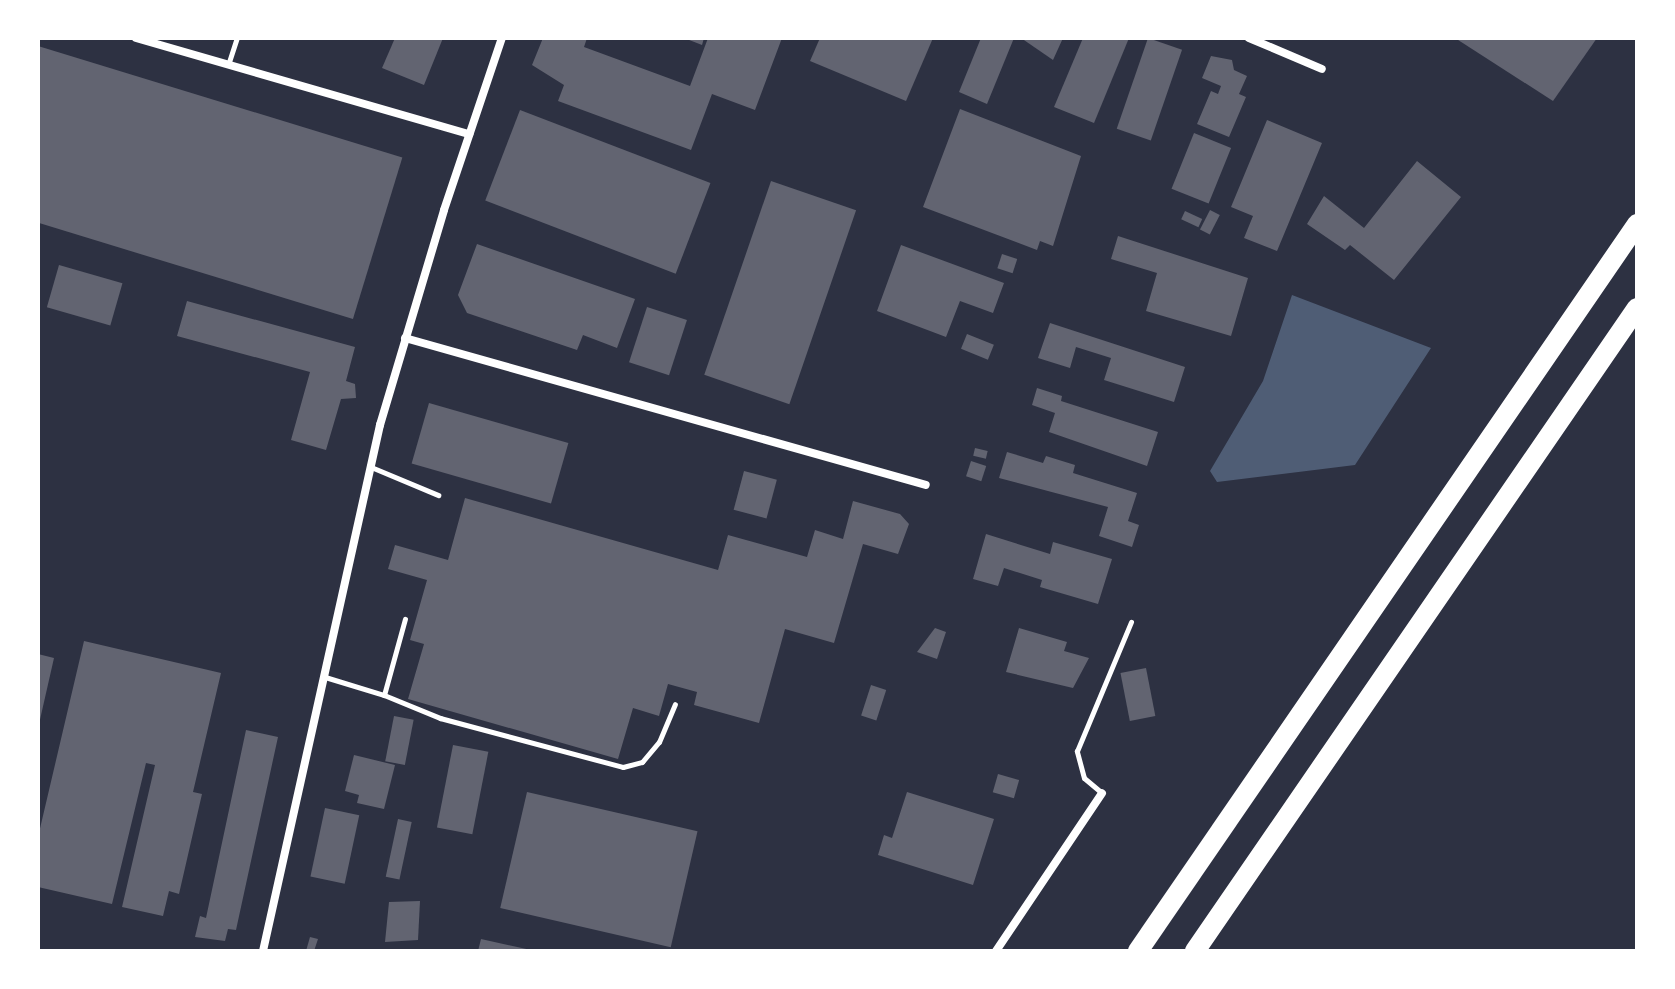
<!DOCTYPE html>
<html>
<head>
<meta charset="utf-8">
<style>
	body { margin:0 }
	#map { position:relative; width:1675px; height:989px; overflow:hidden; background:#2d3142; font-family:"Asap Condensed",sans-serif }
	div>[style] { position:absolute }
	.water>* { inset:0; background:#4f5d75 }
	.building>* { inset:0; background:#626471; transform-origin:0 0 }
	.service>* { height:5px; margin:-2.5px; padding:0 2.5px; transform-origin:2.5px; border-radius:2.5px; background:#fff }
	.minor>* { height:8px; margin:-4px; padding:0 4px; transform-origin:4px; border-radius:4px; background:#fff }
	.motorway>* { height:20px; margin:-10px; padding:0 10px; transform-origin:10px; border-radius:10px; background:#fff }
	span { translate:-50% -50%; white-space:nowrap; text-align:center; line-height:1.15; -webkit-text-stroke:8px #fff; paint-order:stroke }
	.frame { position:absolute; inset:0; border:40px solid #fff; pointer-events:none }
</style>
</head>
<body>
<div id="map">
	<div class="water">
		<div style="clip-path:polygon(1292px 295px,1431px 348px,1355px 465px,1217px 482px,1210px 471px,1263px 381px)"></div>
	</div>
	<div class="building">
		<div style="clip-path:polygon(395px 38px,443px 38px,424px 85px,382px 68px)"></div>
		<div style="clip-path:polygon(543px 38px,587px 38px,584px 47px,690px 86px,708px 38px,782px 38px,755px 110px,712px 94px,691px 150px,558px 101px,564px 85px,532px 65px)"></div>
		<div style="clip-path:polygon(684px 38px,704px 38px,702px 45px)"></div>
		<div style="clip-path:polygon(820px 38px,933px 38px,906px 101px,810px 61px)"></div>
		<div style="clip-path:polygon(981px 38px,1014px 38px,987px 104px,959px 92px)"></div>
		<div style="clip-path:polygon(1021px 38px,1063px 38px,1053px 60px)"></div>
		<div style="clip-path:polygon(1083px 38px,1129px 38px,1094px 123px,1054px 107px)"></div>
		<div style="left:1148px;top:38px;width:36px;height:96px;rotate:19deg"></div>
		<div style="clip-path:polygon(1455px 38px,1597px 38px,1553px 101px)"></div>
		<div style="left:38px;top:46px;width:381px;height:169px;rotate:17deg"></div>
		<div style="clip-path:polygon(1211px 56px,1232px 60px,1234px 70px,1247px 76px,1239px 94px,1246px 97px,1229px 137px,1197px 124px,1211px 91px,1218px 94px,1221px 86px,1202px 78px)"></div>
		<div style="clip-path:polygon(960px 109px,1081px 156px,1053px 246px,1040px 241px,1037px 250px,923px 207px)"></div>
		<div style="left:520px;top:110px;width:204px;height:97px;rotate:21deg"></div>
		<div style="clip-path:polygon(1267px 120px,1322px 143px,1277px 251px,1244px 238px,1253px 216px,1231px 207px)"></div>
		<div style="left:1194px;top:133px;width:40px;height:60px;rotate:22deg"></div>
		<div style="clip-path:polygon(1417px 161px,1461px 197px,1394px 280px,1350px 245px,1345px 250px,1307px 224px,1324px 196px,1364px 228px)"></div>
		<div style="left:771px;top:181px;width:90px;height:205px;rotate:19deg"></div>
		<div style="left:1210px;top:210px;width:11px;height:22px;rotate:27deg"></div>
		<div style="left:1185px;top:211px;width:19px;height:9px;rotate:25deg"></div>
		<div style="clip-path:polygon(1118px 236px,1248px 278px,1231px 336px,1146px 311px,1157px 273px,1111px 259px)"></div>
		<div style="clip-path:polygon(477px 244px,635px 299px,617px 348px,583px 335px,577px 350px,467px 313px,458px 295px)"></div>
		<div style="clip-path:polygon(901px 245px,1004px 283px,993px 313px,960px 301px,946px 337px,877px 311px)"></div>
		<div style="left:1002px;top:254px;width:16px;height:15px;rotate:18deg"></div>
		<div style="left:59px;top:265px;width:66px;height:44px;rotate:16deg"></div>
		<div style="clip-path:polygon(187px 301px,355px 347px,346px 381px,355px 384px,356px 398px,341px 399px,326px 450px,291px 440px,310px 372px,177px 336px)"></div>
		<div style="left:647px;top:307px;width:42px;height:58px;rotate:18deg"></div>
		<div style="clip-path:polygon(1050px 323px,1185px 367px,1174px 402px,1104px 380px,1111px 358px,1076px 347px,1070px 368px,1038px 358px)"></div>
		<div style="left:967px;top:334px;width:29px;height:16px;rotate:22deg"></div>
		<div style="clip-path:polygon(1037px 388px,1062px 396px,1061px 401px,1158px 432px,1147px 466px,1049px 432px,1055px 413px,1032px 405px)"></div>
		<div style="left:429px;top:403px;width:145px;height:63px;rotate:16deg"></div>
		<div style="left:975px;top:448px;width:13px;height:8px;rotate:13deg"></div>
		<div style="clip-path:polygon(1007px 452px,1043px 463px,1046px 456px,1075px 465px,1073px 473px,1137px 493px,1128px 521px,1139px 525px,1132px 547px,1099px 536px,1108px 507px,999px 478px)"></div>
		<div style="left:971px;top:461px;width:16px;height:16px;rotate:18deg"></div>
		<div style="left:744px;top:471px;width:34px;height:40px;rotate:15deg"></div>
		<div style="clip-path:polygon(465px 498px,718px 570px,728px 535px,807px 557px,815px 530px,843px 539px,853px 501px,900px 514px,909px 524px,898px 554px,863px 544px,834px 643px,785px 629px,759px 723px,694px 705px,697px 692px,668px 684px,659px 716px,633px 708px,618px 759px,408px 699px,424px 644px,410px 640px,427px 580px,388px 569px,395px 545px,448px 560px)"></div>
		<div style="clip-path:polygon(986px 534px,1050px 554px,1053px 542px,1112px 559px,1098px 604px,1040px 587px,1042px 580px,1004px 568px,998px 586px,973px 579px)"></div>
		<div style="clip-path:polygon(935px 628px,946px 632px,937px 659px,917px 652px)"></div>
		<div style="clip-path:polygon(1019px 628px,1067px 642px,1064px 651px,1089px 658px,1073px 688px,1006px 672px)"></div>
		<div style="clip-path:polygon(84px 641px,221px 673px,193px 792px,202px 794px,179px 894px,169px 891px,163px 916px,122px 907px,155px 765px,146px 763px,112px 904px,38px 887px,38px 837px)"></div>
		<div style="clip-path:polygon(38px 654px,54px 658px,39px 724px,38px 724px)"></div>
		<div style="left:1146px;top:668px;width:49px;height:26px;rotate:79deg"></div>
		<div style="left:871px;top:685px;width:16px;height:32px;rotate:18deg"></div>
		<div style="left:394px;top:716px;width:20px;height:46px;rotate:11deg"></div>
		<div style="clip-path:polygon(246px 730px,278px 737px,236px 930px,228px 929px,225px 941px,195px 937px,200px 916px,206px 918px)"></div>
		<div style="left:453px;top:745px;width:36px;height:84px;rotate:11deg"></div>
		<div style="clip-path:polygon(354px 755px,395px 765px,384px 809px,357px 803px,359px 795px,345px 791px)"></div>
		<div style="left:998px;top:774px;width:22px;height:19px;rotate:16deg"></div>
		<div style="left:527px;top:792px;width:175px;height:119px;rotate:13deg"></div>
		<div style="clip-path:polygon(907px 792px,994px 819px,973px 885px,878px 855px,884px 835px,892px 838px)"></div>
		<div style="left:325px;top:808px;width:35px;height:70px;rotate:12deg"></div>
		<div style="left:398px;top:819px;width:14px;height:59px;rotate:12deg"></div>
		<div style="clip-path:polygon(420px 901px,418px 940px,385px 942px,389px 902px)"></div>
		<div style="clip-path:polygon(310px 937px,318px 939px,314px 951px,306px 951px)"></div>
		<div style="clip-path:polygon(481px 939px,531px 950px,531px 951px,478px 951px)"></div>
	</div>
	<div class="service">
		<div style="left:228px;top:65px;width:28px;rotate:-72deg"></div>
		<div style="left:371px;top:467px;width:73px;rotate:22.7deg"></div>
		<div style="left:325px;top:677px;width:62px;rotate:17deg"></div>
		<div style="left:384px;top:695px;width:79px;rotate:-74.6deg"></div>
		<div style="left:384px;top:695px;width:61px;rotate:22.3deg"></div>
		<div style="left:440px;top:718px;width:189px;rotate:15deg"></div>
		<div style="left:623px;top:767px;width:20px;rotate:-15deg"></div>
		<div style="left:642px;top:762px;width:26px;rotate:-50deg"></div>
		<div style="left:659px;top:742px;width:41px;rotate:-67.2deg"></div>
		<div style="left:1102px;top:793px;width:23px;rotate:-140deg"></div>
		<div style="left:1084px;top:778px;width:28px;rotate:-105deg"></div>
		<div style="left:1077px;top:751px;width:140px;rotate:-67.3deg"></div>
	</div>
	<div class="minor">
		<div style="left:136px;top:38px;width:347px;rotate:16.1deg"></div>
		<div style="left:1249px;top:38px;width:79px;rotate:23deg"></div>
		<div style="left:405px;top:338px;width:541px;rotate:15.76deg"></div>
		<div style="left:263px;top:951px;width:539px;rotate:-77.46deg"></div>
		<div style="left:380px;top:425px;width:224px;rotate:-73.4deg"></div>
		<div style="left:444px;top:210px;width:182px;rotate:-71.4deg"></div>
		<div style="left:996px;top:951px;width:190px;rotate:-56.1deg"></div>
	</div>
	<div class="motorway">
		<div style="left:1138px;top:951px;width:882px;rotate:-55.53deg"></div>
		<div style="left:1195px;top:951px;width:780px;rotate:-55.5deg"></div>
	</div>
	<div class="frame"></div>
</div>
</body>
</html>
